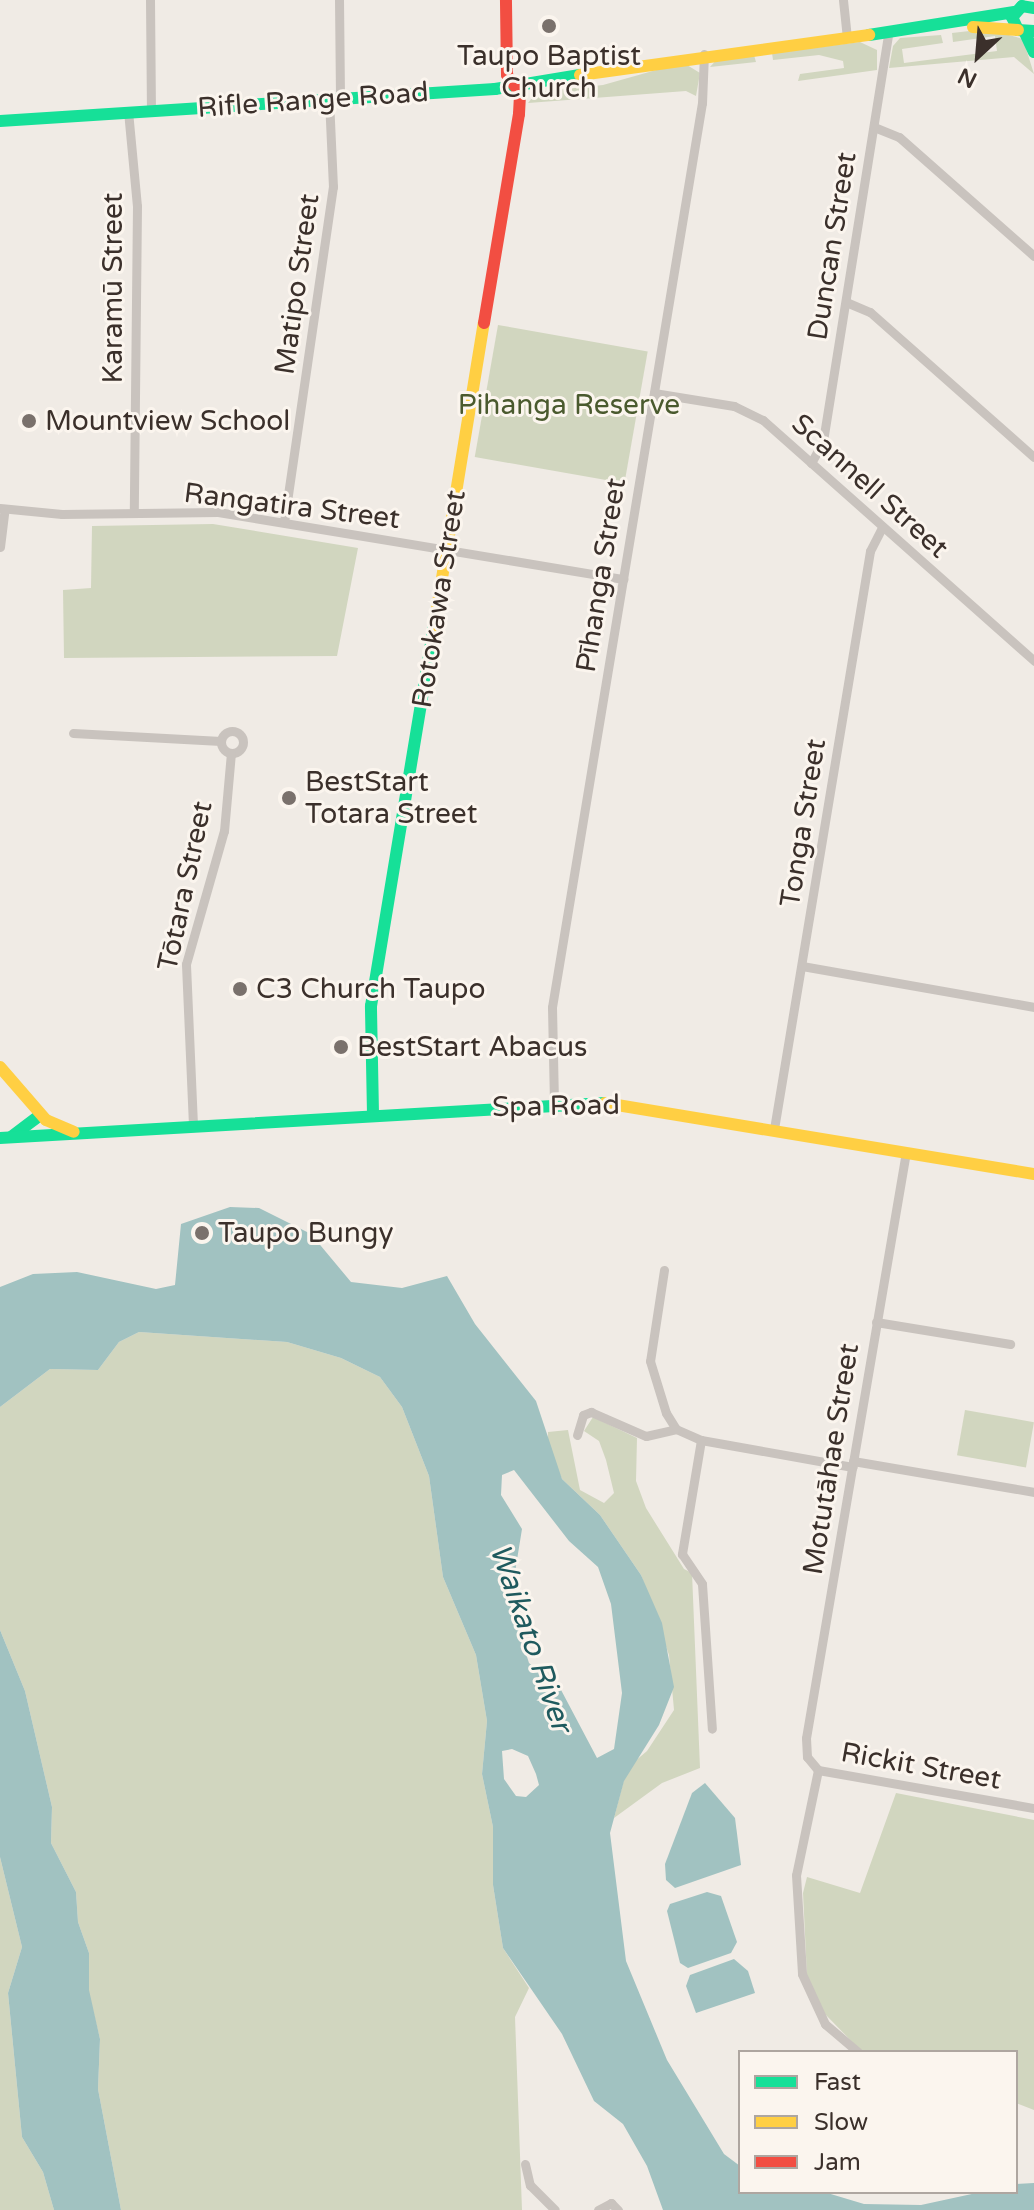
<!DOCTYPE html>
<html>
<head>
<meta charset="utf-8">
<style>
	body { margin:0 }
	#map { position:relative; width:1034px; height:2210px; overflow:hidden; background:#f0ebe5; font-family:"Varela Round",sans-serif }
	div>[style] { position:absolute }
	.green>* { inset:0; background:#d1d6bf; transform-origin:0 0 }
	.water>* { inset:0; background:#a1c2c1 }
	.street>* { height:9px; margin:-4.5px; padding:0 4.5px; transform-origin:4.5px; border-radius:4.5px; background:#c9c3be }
	.street>.ring { margin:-4.5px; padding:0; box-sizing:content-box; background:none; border:9px solid #c9c3be; border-radius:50% }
	.fast>* { height:12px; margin:-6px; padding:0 6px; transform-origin:6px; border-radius:6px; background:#16e098 }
	.slow>* { height:12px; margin:-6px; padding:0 6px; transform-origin:6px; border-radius:6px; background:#ffcf43 }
	.jam>* { height:12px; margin:-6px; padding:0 6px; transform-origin:6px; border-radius:6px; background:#f24e42 }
	.dots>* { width:22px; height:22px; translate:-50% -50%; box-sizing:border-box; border:4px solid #fbf5ee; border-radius:50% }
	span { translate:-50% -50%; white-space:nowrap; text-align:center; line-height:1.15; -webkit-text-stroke:6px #fbf5ee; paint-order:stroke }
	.poi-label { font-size:28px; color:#3b302b }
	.left { translate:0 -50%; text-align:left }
	.street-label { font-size:28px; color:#3b302b }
	.park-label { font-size:28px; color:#4a5a2e }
	.water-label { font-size:30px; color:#1f5a5e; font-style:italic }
	.legend { position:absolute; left:738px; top:2050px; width:280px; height:144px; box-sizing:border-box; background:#fbf5ee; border:2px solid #aea6a0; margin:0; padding:10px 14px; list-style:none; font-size:24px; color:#3b302b }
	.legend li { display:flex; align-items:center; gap:16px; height:40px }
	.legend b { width:40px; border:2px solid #aea6a0 }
	.north { position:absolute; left:938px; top:16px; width:80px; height:80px; -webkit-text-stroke:6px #fbf5ee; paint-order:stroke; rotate:206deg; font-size:22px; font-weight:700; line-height:32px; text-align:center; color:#3b302b }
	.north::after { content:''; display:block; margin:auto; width:28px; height:36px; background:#3b302b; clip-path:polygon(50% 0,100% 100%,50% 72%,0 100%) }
</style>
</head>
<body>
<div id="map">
	<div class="green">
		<div style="clip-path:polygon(987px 29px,1023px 39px,1034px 74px,1014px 57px,889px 68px,893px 46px,900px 38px,941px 35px,943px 43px,902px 49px,904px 63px,997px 51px,995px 36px,953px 42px,952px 33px)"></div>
		<div style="clip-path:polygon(860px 42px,877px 50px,877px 70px,798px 81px,800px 74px,844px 68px,843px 61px,819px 55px,773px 60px,772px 53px)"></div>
		<div style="clip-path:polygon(754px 55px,756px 62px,710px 67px,718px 58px)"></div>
		<div style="clip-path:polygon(674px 65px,687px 65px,700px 73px,696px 96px,686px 91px,528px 103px,537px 92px,603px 85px)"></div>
		<div style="left:498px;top:325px;width:152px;height:134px;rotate:10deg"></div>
		<div style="clip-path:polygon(213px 524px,358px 548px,337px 656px,64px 658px,63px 590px,91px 588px,92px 526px)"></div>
		<div style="clip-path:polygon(139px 1332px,287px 1342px,341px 1358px,380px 1377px,402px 1407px,429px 1476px,443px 1577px,476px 1655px,487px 1721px,482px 1774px,493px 1827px,493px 1885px,503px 1948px,529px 1988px,515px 2017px,522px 2210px,121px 2210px,98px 2089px,100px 2039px,88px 1990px,89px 1953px,78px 1922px,76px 1892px,51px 1843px,52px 1807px,25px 1691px,0 1630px,0 1407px,50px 1369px,98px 1370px,119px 1342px)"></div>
		<div style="left:965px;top:1410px;width:70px;height:46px;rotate:10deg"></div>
		<div style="clip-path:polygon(593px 1417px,637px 1438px,636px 1481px,646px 1508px,684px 1569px,692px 1573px,700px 1768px,662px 1783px,614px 1818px,627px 1768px,647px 1751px,674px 1710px,669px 1655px,641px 1575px,600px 1515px,562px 1479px,548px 1449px,548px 1432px,568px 1430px,580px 1490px,604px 1503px,614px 1493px,606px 1460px,599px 1441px,584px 1431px)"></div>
		<div style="clip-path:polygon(896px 1793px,1034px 1820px,1034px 2110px,1016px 2103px,1016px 2052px,862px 2052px,825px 2014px,807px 1976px,803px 1893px,807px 1877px,860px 1893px)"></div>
		<div style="clip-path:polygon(0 1857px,22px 1947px,8px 1993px,22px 2137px,43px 2172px,54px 2210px,0 2210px)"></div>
	</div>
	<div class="water">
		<div style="clip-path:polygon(evenodd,230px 1207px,259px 1208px,311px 1234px,351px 1282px,402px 1288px,447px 1276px,475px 1324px,536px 1401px,562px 1479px,600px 1515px,641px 1575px,662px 1623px,674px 1687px,659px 1725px,624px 1781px,610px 1833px,626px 1961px,667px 2060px,724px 2154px,740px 2166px,740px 2192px,824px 2192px,864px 2204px,921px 2205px,981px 2192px,1016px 2192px,1016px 2184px,1034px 2183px,1034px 2210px,663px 2210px,647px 2166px,623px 2124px,594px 2101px,562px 2034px,503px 1948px,493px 1885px,493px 1827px,482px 1774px,487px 1721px,476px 1655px,443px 1577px,429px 1476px,402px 1407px,380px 1377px,341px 1358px,287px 1342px,139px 1332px,119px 1342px,98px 1370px,50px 1369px,0 1407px,0 1287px,33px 1274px,77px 1272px,156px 1289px,175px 1285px,181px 1224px,230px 1207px,514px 1470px,569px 1541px,598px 1567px,611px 1604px,622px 1693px,614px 1749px,597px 1758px,560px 1688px,529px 1663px,510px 1603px,522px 1529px,501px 1495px,502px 1475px,514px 1470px,230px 1207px,512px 1749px,528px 1756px,536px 1774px,539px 1785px,526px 1797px,516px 1796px,504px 1779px,502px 1751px,512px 1749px)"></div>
		<div style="clip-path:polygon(0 1630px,25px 1691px,52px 1807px,51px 1843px,76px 1892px,78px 1922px,89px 1953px,89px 1990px,100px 2039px,98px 2089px,121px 2210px,54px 2210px,43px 2172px,22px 2137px,8px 1993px,22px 1947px,0 1857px)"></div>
		<div style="clip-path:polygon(705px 1783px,735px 1818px,741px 1865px,675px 1888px,666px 1880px,665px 1864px,692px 1793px)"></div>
		<div style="clip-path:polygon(707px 1892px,721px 1896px,737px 1942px,731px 1953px,688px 1968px,680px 1963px,667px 1911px,670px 1904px)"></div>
		<div style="clip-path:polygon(734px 1959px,748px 1971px,755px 1993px,696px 2013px,686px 1986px,690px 1975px)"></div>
	</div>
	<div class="street">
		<div style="left:150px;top:0;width:111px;rotate:89.5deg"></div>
		<div style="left:339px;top:0;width:98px;rotate:89.4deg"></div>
		<div style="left:843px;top:0;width:38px;rotate:84deg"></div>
		<div style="left:128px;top:111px;width:95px;rotate:84.6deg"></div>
		<div style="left:137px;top:206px;width:307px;rotate:90.6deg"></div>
		<div style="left:874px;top:127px;width:27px;rotate:22deg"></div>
		<div style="left:899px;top:137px;width:180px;rotate:41.4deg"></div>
		<div style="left:846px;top:302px;width:26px;rotate:23deg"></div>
		<div style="left:870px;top:312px;width:219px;rotate:41.5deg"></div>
		<div style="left:654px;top:393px;width:81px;rotate:9.2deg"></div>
		<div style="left:734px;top:406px;width:32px;rotate:26deg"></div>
		<div style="left:763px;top:420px;width:363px;rotate:41.6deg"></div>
		<div style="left:811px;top:463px;width:25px;rotate:-61deg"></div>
		<div style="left:823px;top:441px;width:413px;rotate:-80.9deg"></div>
		<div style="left:0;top:508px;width:62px;rotate:5.5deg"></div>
		<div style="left:62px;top:514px;width:156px;rotate:-0.7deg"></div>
		<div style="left:218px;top:512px;width:411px;rotate:9.4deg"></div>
		<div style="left:284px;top:522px;width:339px;rotate:-81.7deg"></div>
		<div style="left:333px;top:187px;width:88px;rotate:-92.6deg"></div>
		<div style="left:0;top:547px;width:38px;rotate:-83deg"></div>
		<div class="ring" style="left:221px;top:731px;width:13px;height:13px"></div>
		<div style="left:73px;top:733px;width:148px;rotate:3.1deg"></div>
		<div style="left:802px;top:966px;width:236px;rotate:10deg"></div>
		<div style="left:554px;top:1103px;width:96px;rotate:-91.2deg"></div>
		<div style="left:552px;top:1007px;width:916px;rotate:-80.58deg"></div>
		<div style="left:702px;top:103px;width:49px;rotate:-87.7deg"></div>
		<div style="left:193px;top:1125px;width:161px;rotate:-92.5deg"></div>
		<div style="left:186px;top:964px;width:138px;rotate:-74.1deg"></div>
		<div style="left:224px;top:831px;width:78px;rotate:-84.9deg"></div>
		<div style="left:774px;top:1129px;width:586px;rotate:-80.57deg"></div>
		<div style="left:870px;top:551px;width:27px;rotate:-63deg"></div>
		<div style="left:664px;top:1270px;width:92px;rotate:98.7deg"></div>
		<div style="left:650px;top:1361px;width:54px;rotate:72.9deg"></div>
		<div style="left:666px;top:1413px;width:19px;rotate:58deg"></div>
		<div style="left:676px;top:1429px;width:27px;rotate:24deg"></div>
		<div style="left:701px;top:1440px;width:154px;rotate:10.1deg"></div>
		<div style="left:876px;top:1322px;width:136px;rotate:9.3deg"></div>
		<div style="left:577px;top:1435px;width:21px;rotate:-73deg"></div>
		<div style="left:583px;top:1415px;width:9px;rotate:-21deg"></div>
		<div style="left:591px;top:1412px;width:60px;rotate:23.6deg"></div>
		<div style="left:646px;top:1436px;width:31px;rotate:-13deg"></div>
		<div style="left:701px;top:1440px;width:116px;rotate:99.5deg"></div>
		<div style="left:682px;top:1554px;width:36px;rotate:56deg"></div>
		<div style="left:702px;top:1584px;width:145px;rotate:86.1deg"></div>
		<div style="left:853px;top:1461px;width:184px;rotate:9.7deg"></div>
		<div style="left:818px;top:1770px;width:17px;rotate:-130deg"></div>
		<div style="left:807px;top:1757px;width:19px;rotate:-93deg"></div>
		<div style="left:806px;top:1738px;width:594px;rotate:-80.32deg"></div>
		<div style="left:818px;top:1770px;width:107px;rotate:101.8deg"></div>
		<div style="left:796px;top:1875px;width:99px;rotate:86.5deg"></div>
		<div style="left:802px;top:1974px;width:55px;rotate:65.3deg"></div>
		<div style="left:825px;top:2024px;width:43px;rotate:40.3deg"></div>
		<div style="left:818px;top:1770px;width:219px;rotate:10deg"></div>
		<div style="left:525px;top:2164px;width:22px;rotate:77deg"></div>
		<div style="left:530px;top:2185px;width:35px;rotate:45deg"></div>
		<div style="left:598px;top:2210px;width:15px;rotate:-28deg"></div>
		<div style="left:611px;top:2203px;width:10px;rotate:45deg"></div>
	</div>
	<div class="fast">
		<div style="left:1034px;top:8px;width:12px;rotate:-171deg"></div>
		<div style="left:1022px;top:6px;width:15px;rotate:132deg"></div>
		<div style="left:1012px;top:17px;width:14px;rotate:65deg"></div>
		<div style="left:1018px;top:30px;width:16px;rotate:4deg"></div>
		<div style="left:1025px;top:33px;width:21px;rotate:65deg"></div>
		<div style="left:869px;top:35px;width:147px;rotate:-9deg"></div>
		<div style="left:0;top:121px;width:496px;rotate:-3.7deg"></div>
		<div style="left:495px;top:89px;width:86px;rotate:-9.4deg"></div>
		<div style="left:373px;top:1114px;width:108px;rotate:-91.1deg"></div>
		<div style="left:371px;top:1006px;width:384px;rotate:-80.6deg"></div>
		<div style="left:11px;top:1137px;width:36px;rotate:-37deg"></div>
		<div style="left:0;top:1138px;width:606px;rotate:-3.31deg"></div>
	</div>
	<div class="slow">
		<div style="left:973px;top:27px;width:45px;rotate:3.8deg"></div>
		<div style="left:580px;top:75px;width:292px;rotate:-7.9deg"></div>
		<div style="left:434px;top:627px;width:308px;rotate:-80.7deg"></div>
		<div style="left:0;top:1067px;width:70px;rotate:49deg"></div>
		<div style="left:46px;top:1120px;width:30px;rotate:23deg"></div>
		<div style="left:605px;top:1103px;width:435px;rotate:9.4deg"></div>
	</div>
	<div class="jam">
		<div style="left:484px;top:323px;width:212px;rotate:-80.5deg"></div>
		<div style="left:519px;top:114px;width:21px;rotate:-87deg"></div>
		<div style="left:520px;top:93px;width:22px;rotate:-126deg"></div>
		<div style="left:507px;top:75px;width:75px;rotate:-90.8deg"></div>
	</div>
	<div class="dots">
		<div style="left:549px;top:26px;background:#7a716c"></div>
		<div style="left:29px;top:421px;background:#7a716c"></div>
		<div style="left:289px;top:798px;background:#7a716c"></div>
		<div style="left:240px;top:989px;background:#7a716c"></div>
		<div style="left:341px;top:1047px;background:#7a716c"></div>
		<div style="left:202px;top:1233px;background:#7a716c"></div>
	</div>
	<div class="poi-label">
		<span style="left:549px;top:72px">Taupo Baptist<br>Church</span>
		<span class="left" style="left:45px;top:421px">Mountview School</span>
		<span class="left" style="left:305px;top:798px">BestStart<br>Totara Street</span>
		<span class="left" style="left:256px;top:989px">C3 Church Taupo</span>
		<span class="left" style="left:357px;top:1047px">BestStart Abacus</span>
		<span class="left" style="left:218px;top:1233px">Taupo Bungy</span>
	</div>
	<div class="street-label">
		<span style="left:313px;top:100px;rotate:-4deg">Rifle Range Road</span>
		<span style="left:832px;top:246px;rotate:-81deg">Duncan Street</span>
		<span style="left:297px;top:284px;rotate:-82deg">Matipo Street</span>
		<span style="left:113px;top:288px;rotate:-90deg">Karamū Street</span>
		<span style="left:870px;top:486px;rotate:42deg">Scannell Street</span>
		<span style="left:292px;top:506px;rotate:7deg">Rangatira Street</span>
		<span style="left:601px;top:575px;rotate:-81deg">Pīhanga Street</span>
		<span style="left:439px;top:599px;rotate:-81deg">Rotokawa Street</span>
		<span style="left:803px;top:823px;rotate:-81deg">Tonga Street</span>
		<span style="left:185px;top:886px;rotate:-78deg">Tōtara Street</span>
		<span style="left:556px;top:1106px;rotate:-1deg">Spa Road</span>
		<span style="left:831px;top:1459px;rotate:-81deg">Motutāhae Street</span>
		<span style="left:921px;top:1766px;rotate:10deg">Rickit Street</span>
	</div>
	<div class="park-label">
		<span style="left:569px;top:405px">Pihanga Reserve</span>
	</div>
	<div class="water-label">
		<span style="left:530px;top:1638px;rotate:71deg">Waikato River</span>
	</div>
	<ul class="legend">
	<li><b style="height:10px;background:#16e098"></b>Fast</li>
	<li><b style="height:10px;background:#ffcf43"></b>Slow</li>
	<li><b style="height:10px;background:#f24e42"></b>Jam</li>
	</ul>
	<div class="north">N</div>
</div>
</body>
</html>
